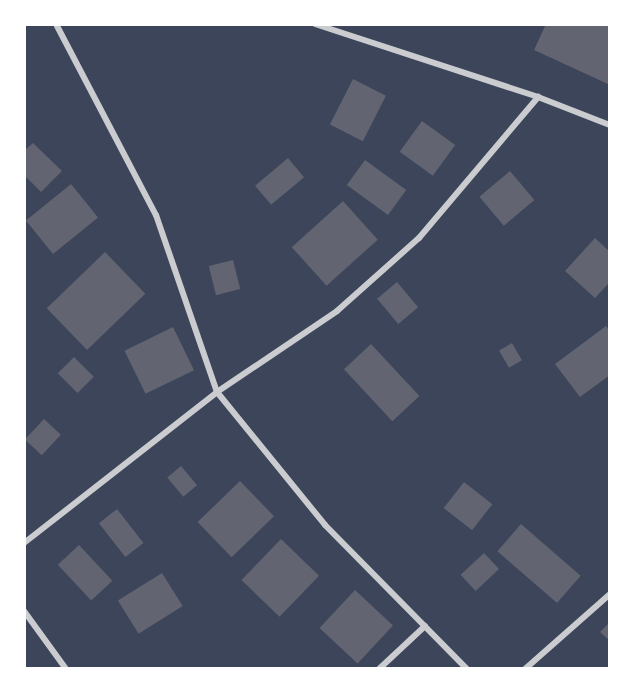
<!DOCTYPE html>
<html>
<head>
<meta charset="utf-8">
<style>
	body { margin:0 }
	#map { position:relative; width:634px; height:693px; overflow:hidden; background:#2d3142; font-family:"Open Sans",sans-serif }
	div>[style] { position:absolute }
	.green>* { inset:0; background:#3c4559; transform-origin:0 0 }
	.building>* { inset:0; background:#626471; transform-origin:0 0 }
	.minor>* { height:6px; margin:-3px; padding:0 3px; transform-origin:3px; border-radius:3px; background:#caccd0 }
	span { translate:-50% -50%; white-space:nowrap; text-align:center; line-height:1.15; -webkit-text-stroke:4.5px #fff; paint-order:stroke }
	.frame { position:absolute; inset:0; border:26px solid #fff; pointer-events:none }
</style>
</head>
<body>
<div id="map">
	<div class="green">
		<div style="left:24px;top:24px;width:586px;height:645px"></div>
	</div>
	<div class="building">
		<div style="clip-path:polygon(546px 24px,610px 24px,610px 85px,534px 50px)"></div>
		<div style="left:353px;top:79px;width:37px;height:51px;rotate:27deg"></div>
		<div style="left:422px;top:121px;width:41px;height:38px;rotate:36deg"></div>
		<div style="clip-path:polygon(33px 143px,62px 171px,41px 192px,24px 175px,24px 151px)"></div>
		<div style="left:288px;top:158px;width:25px;height:43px;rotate:50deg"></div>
		<div style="left:365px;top:160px;width:51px;height:31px;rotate:36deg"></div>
		<div style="left:510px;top:171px;width:38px;height:40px;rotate:50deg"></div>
		<div style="left:71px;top:184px;width:43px;height:58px;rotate:51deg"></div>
		<div style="left:343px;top:201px;width:52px;height:69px;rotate:48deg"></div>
		<div style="clip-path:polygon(595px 238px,610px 252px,610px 282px,595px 298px,565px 271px)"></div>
		<div style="left:105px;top:252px;width:58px;height:81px;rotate:46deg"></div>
		<div style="left:233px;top:260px;width:30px;height:25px;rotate:76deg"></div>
		<div style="left:397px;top:282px;width:33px;height:26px;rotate:50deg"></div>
		<div style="clip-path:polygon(606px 326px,610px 331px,610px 375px,580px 397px,555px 364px)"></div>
		<div style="left:173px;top:327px;width:48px;height:54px;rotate:64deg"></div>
		<div style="left:512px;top:343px;width:20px;height:15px;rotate:60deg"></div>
		<div style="left:371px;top:344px;width:71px;height:37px;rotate:47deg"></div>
		<div style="left:74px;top:357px;width:28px;height:23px;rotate:45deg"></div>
		<div style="left:44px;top:419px;width:23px;height:28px;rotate:43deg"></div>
		<div style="left:181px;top:466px;width:25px;height:18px;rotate:50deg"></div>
		<div style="left:240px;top:481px;width:49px;height:59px;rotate:46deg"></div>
		<div style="left:464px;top:482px;width:36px;height:33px;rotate:38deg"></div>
		<div style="left:117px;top:509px;width:43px;height:23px;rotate:52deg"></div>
		<div style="left:521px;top:524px;width:79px;height:36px;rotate:41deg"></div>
		<div style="left:281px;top:539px;width:53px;height:57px;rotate:44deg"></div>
		<div style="left:79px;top:545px;width:49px;height:29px;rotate:47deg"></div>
		<div style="left:484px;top:553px;width:22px;height:32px;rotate:47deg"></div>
		<div style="left:162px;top:573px;width:39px;height:52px;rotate:58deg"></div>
		<div style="left:355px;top:590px;width:52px;height:52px;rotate:43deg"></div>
		<div style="clip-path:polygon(610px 622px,610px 641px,600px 632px)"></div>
	</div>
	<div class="minor">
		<div style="left:56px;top:24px;width:216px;rotate:62.4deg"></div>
		<div style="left:156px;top:215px;width:187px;rotate:71deg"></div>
		<div style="left:217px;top:392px;width:171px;rotate:50.9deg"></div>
		<div style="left:325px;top:525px;width:202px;rotate:45.4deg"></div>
		<div style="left:315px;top:24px;width:235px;rotate:18.1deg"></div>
		<div style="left:538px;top:97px;width:77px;rotate:21.3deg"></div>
		<div style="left:24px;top:543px;width:245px;rotate:-38deg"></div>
		<div style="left:217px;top:392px;width:145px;rotate:-34deg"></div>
		<div style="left:337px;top:311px;width:110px;rotate:-41.7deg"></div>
		<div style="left:419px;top:238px;width:185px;rotate:-49.8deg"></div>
		<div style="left:24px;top:611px;width:72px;rotate:54.1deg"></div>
		<div style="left:379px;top:669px;width:63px;rotate:-43.1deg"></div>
		<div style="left:525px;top:669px;width:113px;rotate:-41.4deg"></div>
	</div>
	<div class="frame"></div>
</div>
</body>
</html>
